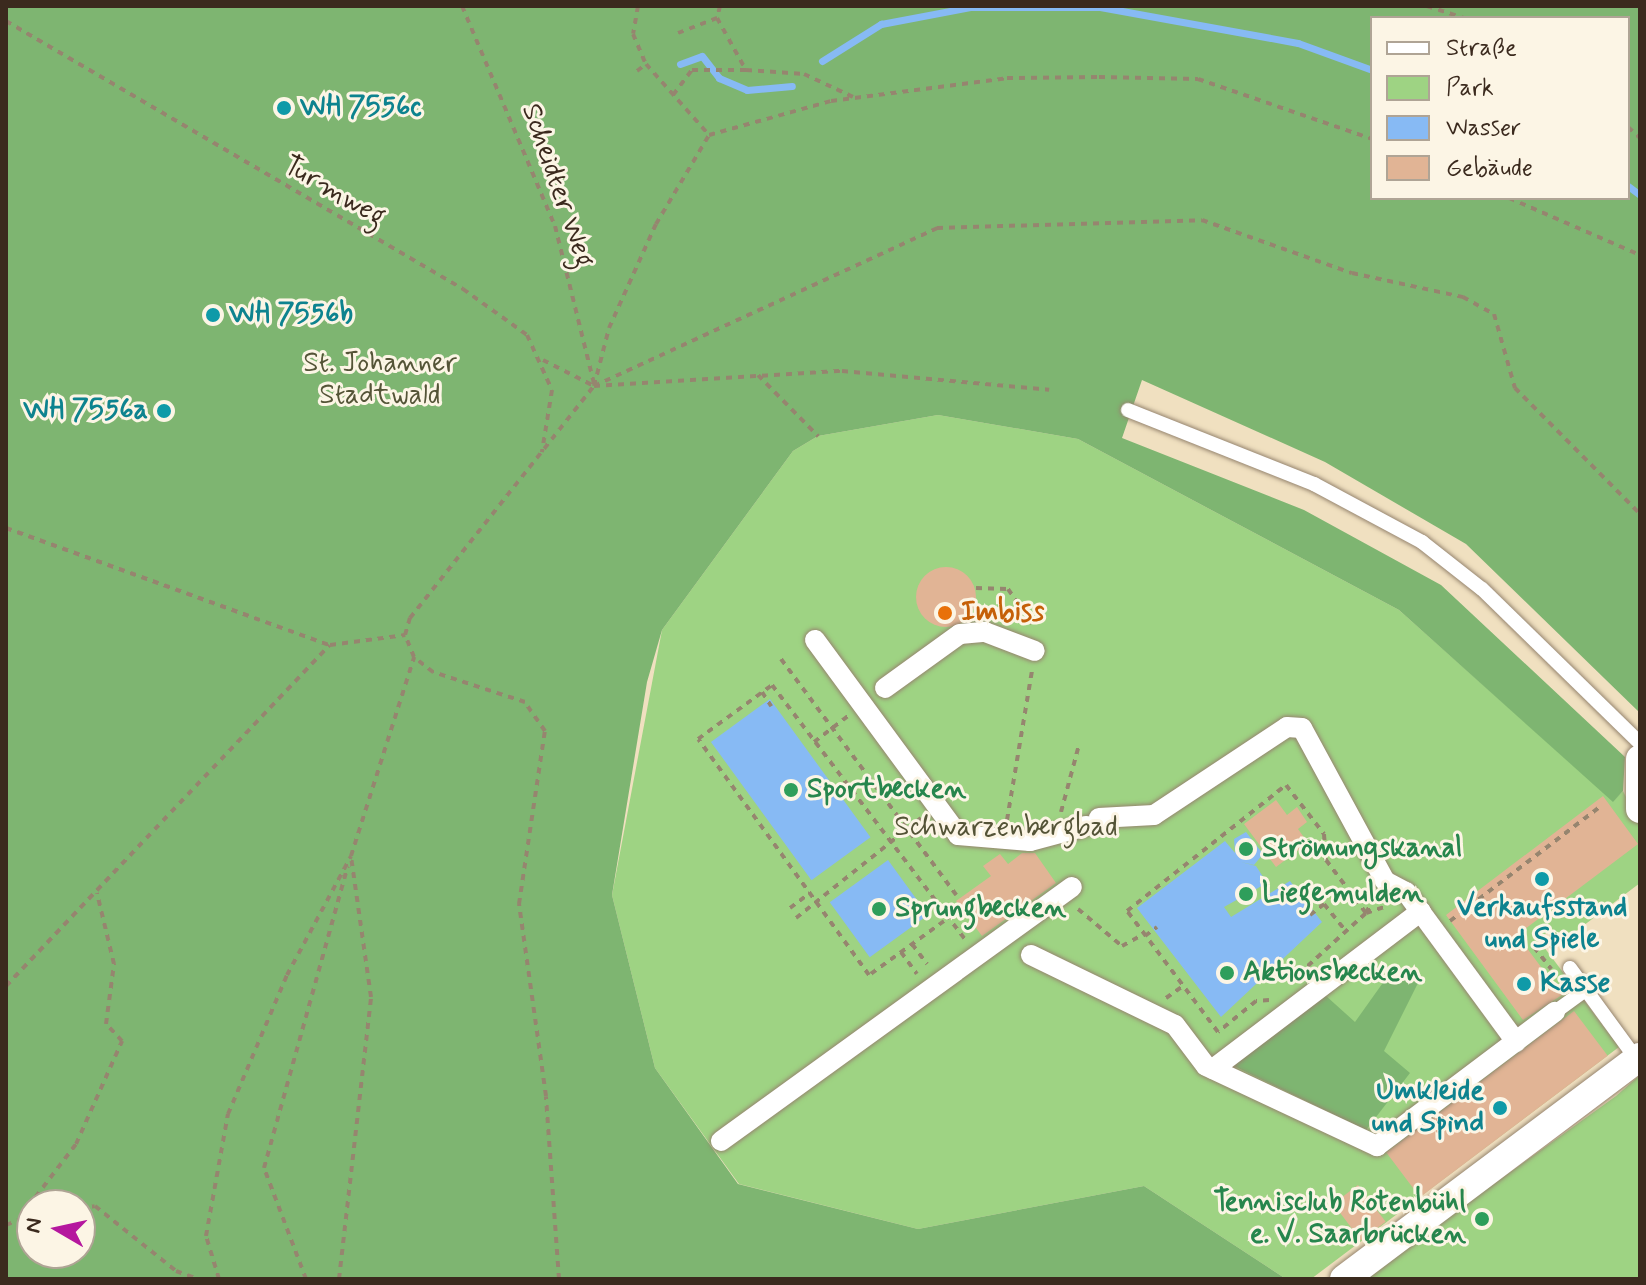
<!DOCTYPE html>
<html>
<head>
<meta charset="utf-8">
<style>
	body { margin:0 }
	#map { position:relative; width:1646px; height:1285px; overflow:hidden; background:#f0e0c0; font-family:Mynerve,sans-serif }
	div>[style] { position:absolute }
	.green>* { inset:0; background:#9ed383 }
	.forest>* { inset:0; background:#7eb571 }
	.water>* { inset:0; background:#87baf4; transform-origin:0 0 }
	.stream>* { height:7px; margin:-3.5px; padding:0 3.5px; transform-origin:3.5px; border-radius:3.5px; background:#87baf4 }
	.building>* { inset:0; background:#e1b495; transform-origin:0 0 }
	.round { border-radius:50% }
	.path>* { height:4px; margin-top:-2px; transform-origin:0; background:repeating-linear-gradient(90deg,#96856f 0 6px,transparent 0 12px) }
	.roads { filter:drop-shadow(0 0 2px #96856f) drop-shadow(0 0 2px #96856f) }
	.service>* { height:14px; margin:-7px; padding:0 7px; transform-origin:7px; border-radius:7px; background:#fff }
	.pedestrian>* { height:20px; margin:-10px; padding:0 10px; transform-origin:10px; border-radius:10px; background:#fff }
	.minor>* { height:28px; margin:-14px; padding:0 14px; transform-origin:14px; border-radius:14px; background:#fff }
	.dots>* { width:22px; height:22px; translate:-50% -50%; box-sizing:border-box; border:4px solid #fcf5e5; border-radius:50% }
	span { translate:-50% -50%; white-space:nowrap; text-align:center; line-height:1.15; -webkit-text-stroke:6px #fcf5e5; paint-order:stroke }
	.culture-label { font-size:28px; color:#0d838f; font-weight:700 }
	.left { translate:0 -50%; text-align:left }
	.right { translate:-100% -50%; text-align:right }
	.street-label { font-size:28px; color:#3b2a1e }
	.park-label { font-size:28px; color:#545437 }
	.food-label { font-size:28px; color:#c56008; font-weight:700 }
	.leisure-label { font-size:28px; color:#27864d; font-weight:700 }
	.frame { position:absolute; inset:0; border:8px solid #3b2a1e; pointer-events:none }
	.legend { position:absolute; left:1370px; top:16px; width:260px; height:184px; box-sizing:border-box; background:#fcf5e5; border:2px solid #afa495; margin:0; padding:10px 14px; list-style:none; font-size:24px; color:#3b2a1e }
	.legend li { display:flex; align-items:center; gap:16px; height:40px }
	.legend b { width:40px; border:2px solid #afa495 }
	.north { position:absolute; left:16px; top:1189px; width:80px; height:80px; box-sizing:border-box; background:#fcf5e5; border:2px solid #afa495; border-radius:50%; rotate:279deg; font-size:22px; font-weight:700; line-height:32px; text-align:center; color:#3b2a1e }
	.north::after { content:''; display:block; margin:auto; width:28px; height:36px; background:#b5179e; clip-path:polygon(50% 0,100% 100%,50% 72%,0 100%) }
</style>
</head>
<body>
<div id="map">
	<div class="green">
		<div style="clip-path:polygon(938px 415px,1078px 439px,1399px 610px,1613px 801px,1623px 791px,1640px 825px,1640px 883px,1559px 944px,1549px 931px,1538px 939px,1619px 1047px,1311px 1279px,1286px 1279px,1144px 1186px,918px 1229px,739px 1184px,655px 1068px,612px 895px,662px 630px,793px 451px,818px 436px)"></div>
		<div style="clip-path:polygon(1640px 1075px,1640px 1279px,1362px 1279px,1616px 1096px)"></div>
	</div>
	<div class="forest">
		<div style="clip-path:polygon(evenodd,6px 6px,1640px 6px,1640px 713px,1466px 544px,1325px 462px,1142px 380px,1122px 438px,1304px 510px,1441px 585px,1625px 757px,1623px 791px,1613px 802px,1399px 610px,1078px 439px,938px 415px,818px 436px,793px 451px,662px 630px,647px 682px,612px 895px,655px 1068px,738px 1184px,918px 1229px,1144px 1186px,1286px 1279px,6px 1279px,6px 6px,1372px 18px,1628px 18px,1628px 198px,1372px 198px,1372px 18px,6px 6px,32px 1205px,80px 1205px,80px 1253px,32px 1253px,32px 1205px)"></div>
		<div style="clip-path:polygon(1392px 970px,1419px 981px,1384px 1051px,1410px 1073px,1366px 1130px,1232px 1065px,1325px 995px,1355px 1022px)"></div>
	</div>
	<div class="water">
		<div style="left:770px;top:699px;width:171px;height:73px;rotate:54deg"></div>
		<div style="clip-path:polygon(1246px 832px,1263px 854px,1254px 865px,1241px 862px,1256px 866px,1267px 883px,1224px 907px,1231px 917px,1290px 881px,1322px 922px,1221px 1017px,1137px 908px,1225px 841px,1235px 853px,1234px 839px)"></div>
		<div style="left:888px;top:860px;width:68px;height:72px;rotate:54deg"></div>
	</div>
	<div class="stream">
		<div style="left:822px;top:61px;width:70px;rotate:-32.1deg"></div>
		<div style="left:881px;top:24px;width:92px;rotate:-10.7deg"></div>
		<div style="left:971px;top:7px;width:129px"></div>
		<div style="left:1100px;top:7px;width:201px;rotate:10.3deg"></div>
		<div style="left:1298px;top:43px;width:79px;rotate:20deg"></div>
		<div style="left:680px;top:64px;width:23px;rotate:-20deg"></div>
		<div style="left:702px;top:56px;width:28px;rotate:52deg"></div>
		<div style="left:719px;top:78px;width:30px;rotate:23deg"></div>
		<div style="left:747px;top:90px;width:45px;rotate:-5.1deg"></div>
		<div style="left:1628px;top:186px;width:15px;rotate:37deg"></div>
	</div>
	<div class="building">
		<div class="round" style="left:916px;top:567px;width:60px;height:60px"></div>
		<div style="clip-path:polygon(1603px 796px,1638px 844px,1517px 935px,1562px 995px,1523px 1020px,1446px 915px)"></div>
		<div style="clip-path:polygon(1276px 800px,1287px 815px,1297px 807px,1307px 822px,1298px 829px,1308px 843px,1276px 867px,1244px 824px)"></div>
		<div style="clip-path:polygon(1022px 853px,1035px 853px,1056px 883px,982px 936px,956px 901px,991px 876px,983px 866px,1000px 854px,1008px 864px)"></div>
		<div style="left:1574px;top:1011px;width:56px;height:235px;rotate:53deg"></div>
		<div style="left:1358px;top:1185px;width:46px;height:31px;rotate:53deg"></div>
	</div>
	<div class="path">
		<div style="left:462px;top:6px;width:239px;rotate:67.1deg"></div>
		<div style="left:555px;top:226px;width:163px;rotate:76.1deg"></div>
		<div style="left:638px;top:6px;width:28px;rotate:100deg"></div>
		<div style="left:633px;top:34px;width:33px;rotate:67deg"></div>
		<div style="left:646px;top:64px;width:95px;rotate:48.4deg"></div>
		<div style="left:720px;top:6px;width:12px;rotate:104deg"></div>
		<div style="left:717px;top:18px;width:60px;rotate:60.9deg"></div>
		<div style="left:746px;top:70px;width:58px;rotate:3.9deg"></div>
		<div style="left:804px;top:74px;width:54px;rotate:25.1deg"></div>
		<div style="left:1427px;top:6px;width:40px;rotate:18deg"></div>
		<div style="left:6px;top:21px;width:530px;rotate:30.39deg"></div>
		<div style="left:463px;top:289px;width:79px;rotate:35.7deg"></div>
		<div style="left:527px;top:335px;width:60px;rotate:65.6deg"></div>
		<div style="left:552px;top:390px;width:63px;rotate:99.2deg"></div>
		<div style="left:678px;top:33px;width:42px;rotate:-21deg"></div>
		<div style="left:637px;top:71px;width:11px;rotate:-38deg"></div>
		<div style="left:673px;top:95px;width:31px;rotate:-53deg"></div>
		<div style="left:692px;top:70px;width:54px"></div>
		<div style="left:1628px;top:127px;width:16px;rotate:43deg"></div>
		<div style="left:1509px;top:198px;width:143px;rotate:23.5deg"></div>
		<div style="left:543px;top:360px;width:57px;rotate:27deg"></div>
		<div style="left:594px;top:386px;width:248px;rotate:-3.5deg"></div>
		<div style="left:842px;top:371px;width:208px;rotate:5.2deg"></div>
		<div style="left:758px;top:375px;width:86px;rotate:45.5deg"></div>
		<div style="left:594px;top:386px;width:378px;rotate:-24.7deg"></div>
		<div style="left:937px;top:228px;width:265px;rotate:-1.7deg"></div>
		<div style="left:1202px;top:220px;width:159px;rotate:19.5deg"></div>
		<div style="left:1352px;top:273px;width:114px;rotate:12.2deg"></div>
		<div style="left:1463px;top:297px;width:35px;rotate:29deg"></div>
		<div style="left:1494px;top:314px;width:77px;rotate:74.2deg"></div>
		<div style="left:1515px;top:388px;width:177px;rotate:45.2deg"></div>
		<div style="left:6px;top:528px;width:344px;rotate:19.9deg"></div>
		<div style="left:330px;top:645px;width:76px;rotate:-7.6deg"></div>
		<div style="left:976px;top:588px;width:32px;rotate:2deg"></div>
		<div style="left:1008px;top:589px;width:45px;rotate:54.9deg"></div>
		<div style="left:781px;top:659px;width:294px;rotate:53.4deg"></div>
		<div style="left:762px;top:692px;width:17px;rotate:57deg"></div>
		<div style="left:814px;top:742px;width:43px;rotate:-37.4deg"></div>
		<div style="left:1061px;top:812px;width:69px;rotate:-75deg"></div>
		<div style="left:1007px;top:820px;width:151px;rotate:-80.5deg"></div>
		<div style="left:790px;top:908px;width:25px;rotate:-37deg"></div>
		<div style="left:1078px;top:909px;width:57px;rotate:40.1deg"></div>
		<div style="left:1122px;top:946px;width:25px;rotate:-29deg"></div>
		<div style="left:1366px;top:913px;width:17px;rotate:-62deg"></div>
		<div style="left:1310px;top:915px;width:18px;rotate:-38deg"></div>
		<div style="left:1324px;top:904px;width:33px;rotate:51deg"></div>
		<div style="left:796px;top:918px;width:160px;rotate:-38.7deg"></div>
		<div style="left:944px;top:921px;width:92px;rotate:144.2deg"></div>
		<div style="left:869px;top:975px;width:291px;rotate:-125.9deg"></div>
		<div style="left:698px;top:739px;width:92px;rotate:-36.1deg"></div>
		<div style="left:772px;top:685px;width:319px;rotate:52.8deg"></div>
		<div style="left:1450px;top:921px;width:190px;rotate:-37.3deg"></div>
		<div style="left:1145px;top:936px;width:15px;rotate:-37deg"></div>
		<div style="left:912px;top:944px;width:25px;rotate:53deg"></div>
		<div style="left:1534px;top:947px;width:28px;rotate:52deg"></div>
		<div style="left:901px;top:952px;width:27px;rotate:54deg"></div>
		<div style="left:1290px;top:982px;width:103px;rotate:-42.2deg"></div>
		<div style="left:1366px;top:913px;width:22px;rotate:-18deg"></div>
		<div style="left:6px;top:986px;width:470px;rotate:-46.5deg"></div>
		<div style="left:1166px;top:998px;width:21px;rotate:-35deg"></div>
		<div style="left:1269px;top:1000px;width:13px;rotate:176deg"></div>
		<div style="left:1256px;top:1001px;width:49px;rotate:140.8deg"></div>
		<div style="left:1218px;top:1032px;width:151px;rotate:-126.9deg"></div>
		<div style="left:1127px;top:911px;width:203px;rotate:-38.4deg"></div>
		<div style="left:1286px;top:785px;width:62px;rotate:52.2deg"></div>
		<div style="left:1324px;top:834px;width:26px;rotate:86deg"></div>
		<div style="left:1326px;top:860px;width:66px;rotate:53deg"></div>
		<div style="left:80px;top:1209px;width:15px;rotate:-11deg"></div>
		<div style="left:95px;top:1206px;width:104px;rotate:38.7deg"></div>
		<div style="left:176px;top:1271px;width:23px;rotate:20deg"></div>
		<div style="left:21px;top:1216px;width:91px;rotate:-52.6deg"></div>
		<div style="left:76px;top:1144px;width:113px;rotate:-65.9deg"></div>
		<div style="left:122px;top:1041px;width:23px;rotate:-133deg"></div>
		<div style="left:106px;top:1024px;width:61px;rotate:-82.4deg"></div>
		<div style="left:114px;top:964px;width:73px;rotate:-103.5deg"></div>
		<div style="left:6px;top:1225px;width:28px;rotate:-21deg"></div>
		<div style="left:219px;top:1279px;width:45px;rotate:-106.8deg"></div>
		<div style="left:206px;top:1236px;width:124px;rotate:-79.8deg"></div>
		<div style="left:228px;top:1114px;width:151px;rotate:-67deg"></div>
		<div style="left:287px;top:975px;width:135px;rotate:-61.7deg"></div>
		<div style="left:351px;top:856px;width:209px;rotate:-72.4deg"></div>
		<div style="left:306px;top:1279px;width:119px;rotate:-110.7deg"></div>
		<div style="left:264px;top:1168px;width:313px;rotate:-74.5deg"></div>
		<div style="left:339px;top:1279px;width:284px;rotate:-83.5deg"></div>
		<div style="left:371px;top:997px;width:141px;rotate:-98.1deg"></div>
		<div style="left:559px;top:1279px;width:183px;rotate:-94.1deg"></div>
		<div style="left:546px;top:1096px;width:194px;rotate:-98deg"></div>
		<div style="left:519px;top:904px;width:175px;rotate:-81.5deg"></div>
		<div style="left:545px;top:731px;width:35px;rotate:-125deg"></div>
		<div style="left:525px;top:702px;width:97px;rotate:-161.9deg"></div>
		<div style="left:433px;top:672px;width:24px;rotate:-142deg"></div>
		<div style="left:414px;top:657px;width:24px;rotate:-112deg"></div>
		<div style="left:405px;top:635px;width:18px;rotate:-74deg"></div>
		<div style="left:410px;top:618px;width:296px;rotate:-51.6deg"></div>
		<div style="left:594px;top:386px;width:60px;rotate:-75.5deg"></div>
		<div style="left:609px;top:328px;width:114px;rotate:-65.7deg"></div>
		<div style="left:656px;top:224px;width:104px;rotate:-59.2deg"></div>
		<div style="left:709px;top:135px;width:127px;rotate:-15.6deg"></div>
		<div style="left:831px;top:101px;width:177px;rotate:-7.4deg"></div>
		<div style="left:1007px;top:78px;width:92px;rotate:-0.6deg"></div>
		<div style="left:1099px;top:77px;width:99px;rotate:1.2deg"></div>
		<div style="left:1198px;top:79px;width:184px;rotate:19deg"></div>
	</div>
	<div class="roads">
		<div class="service">
			<div style="left:1128px;top:410px;width:200px;rotate:21.7deg"></div>
			<div style="left:1314px;top:484px;width:123px;rotate:28.2deg"></div>
			<div style="left:1422px;top:542px;width:76px;rotate:38.1deg"></div>
			<div style="left:1482px;top:589px;width:221px;rotate:44.3deg"></div>
			<div style="left:1570px;top:968px;width:114px;rotate:53.9deg"></div>
			<div style="left:1555px;top:1012px;width:36px;rotate:-36deg"></div>
		</div>
		<div class="pedestrian">
			<div style="left:815px;top:640px;width:242px;rotate:53.7deg"></div>
			<div style="left:958px;top:835px;width:72px;rotate:4.8deg"></div>
			<div style="left:1030px;top:841px;width:58px;rotate:-15deg"></div>
			<div style="left:885px;top:688px;width:92px;rotate:-35.8deg"></div>
			<div style="left:960px;top:634px;width:25px;rotate:-5deg"></div>
			<div style="left:985px;top:632px;width:53px;rotate:20.8deg"></div>
			<div style="left:1099px;top:818px;width:55px;rotate:-3.1deg"></div>
			<div style="left:1154px;top:815px;width:159px;rotate:-33.5deg"></div>
			<div style="left:1287px;top:727px;width:15px;rotate:4deg"></div>
			<div style="left:1302px;top:728px;width:174px;rotate:61.5deg"></div>
			<div style="left:1385px;top:881px;width:24px;rotate:28deg"></div>
			<div style="left:1406px;top:892px;width:186px;rotate:53.7deg"></div>
			<div style="left:1031px;top:955px;width:160px;rotate:25.9deg"></div>
			<div style="left:1175px;top:1025px;width:51px;rotate:52.9deg"></div>
			<div style="left:1206px;top:1066px;width:189px;rotate:25.1deg"></div>
			<div style="left:1377px;top:1146px;width:223px;rotate:-37deg"></div>
			<div style="left:1213px;top:1069px;width:261px;rotate:-37.2deg"></div>
			<div style="left:721px;top:1141px;width:433px;rotate:-35.9deg"></div>
		</div>
		<div class="minor">
			<div style="left:1640px;top:759px;width:50px;rotate:90deg"></div>
			<div style="left:1344px;top:1279px;width:370px;rotate:-36.9deg"></div>
		</div>
	</div>
	<div class="dots">
		<div style="left:284px;top:108px;background:#0f9aa8"></div>
		<div style="left:213px;top:315px;background:#0f9aa8"></div>
		<div style="left:164px;top:411px;background:#0f9aa8"></div>
		<div style="left:945px;top:613px;background:#e8710a"></div>
		<div style="left:791px;top:790px;background:#2e9e5b"></div>
		<div style="left:1246px;top:849px;background:#2e9e5b"></div>
		<div style="left:1542px;top:879px;background:#0f9aa8"></div>
		<div style="left:1246px;top:894px;background:#2e9e5b"></div>
		<div style="left:879px;top:909px;background:#2e9e5b"></div>
		<div style="left:1227px;top:973px;background:#2e9e5b"></div>
		<div style="left:1524px;top:984px;background:#0f9aa8"></div>
		<div style="left:1500px;top:1108px;background:#0f9aa8"></div>
		<div style="left:1482px;top:1219px;background:#2e9e5b"></div>
	</div>
	<div class="culture-label">
		<span class="left" style="left:300px;top:108px">WH 7556c</span>
		<span class="left" style="left:229px;top:315px">WH 7556b</span>
		<span class="right" style="left:148px;top:411px">WH 7556a</span>
		<span style="left:1542px;top:924px">Verkaufsstand<br>und Spiele</span>
		<span class="left" style="left:1540px;top:984px">Kasse</span>
		<span class="right" style="left:1484px;top:1108px">Umkleide<br>und Spind</span>
	</div>
	<div class="street-label">
		<span style="left:557px;top:186px;rotate:71deg">Scheidter Weg</span>
		<span style="left:334px;top:192px;rotate:30deg">Turmweg</span>
	</div>
	<div class="park-label">
		<span style="left:380px;top:380px">St. Johanner<br>Stadtwald</span>
		<span style="left:1006px;top:828px">Schwarzenbergbad</span>
	</div>
	<div class="food-label">
		<span class="left" style="left:961px;top:613px">Imbiss</span>
	</div>
	<div class="leisure-label">
		<span class="left" style="left:807px;top:790px">Sportbecken</span>
		<span class="left" style="left:1262px;top:849px">Strömungskanal</span>
		<span class="left" style="left:1262px;top:894px">Liegemulden</span>
		<span class="left" style="left:895px;top:909px">Sprungbecken</span>
		<span class="left" style="left:1243px;top:973px">Aktionsbecken</span>
		<span class="right" style="left:1466px;top:1219px">Tennisclub Rotenbühl<br>e. V. Saarbrücken</span>
	</div>
	<div class="frame"></div>
	<ul class="legend">
	<li><b style="height:10px;background:#fff"></b>Straße</li>
	<li><b style="height:22px;background:#9ed383"></b>Park</li>
	<li><b style="height:22px;background:#87baf4"></b>Wasser</li>
	<li><b style="height:22px;background:#e1b495"></b>Gebäude</li>
	</ul>
	<div class="north">N</div>
</div>
</body>
</html>
